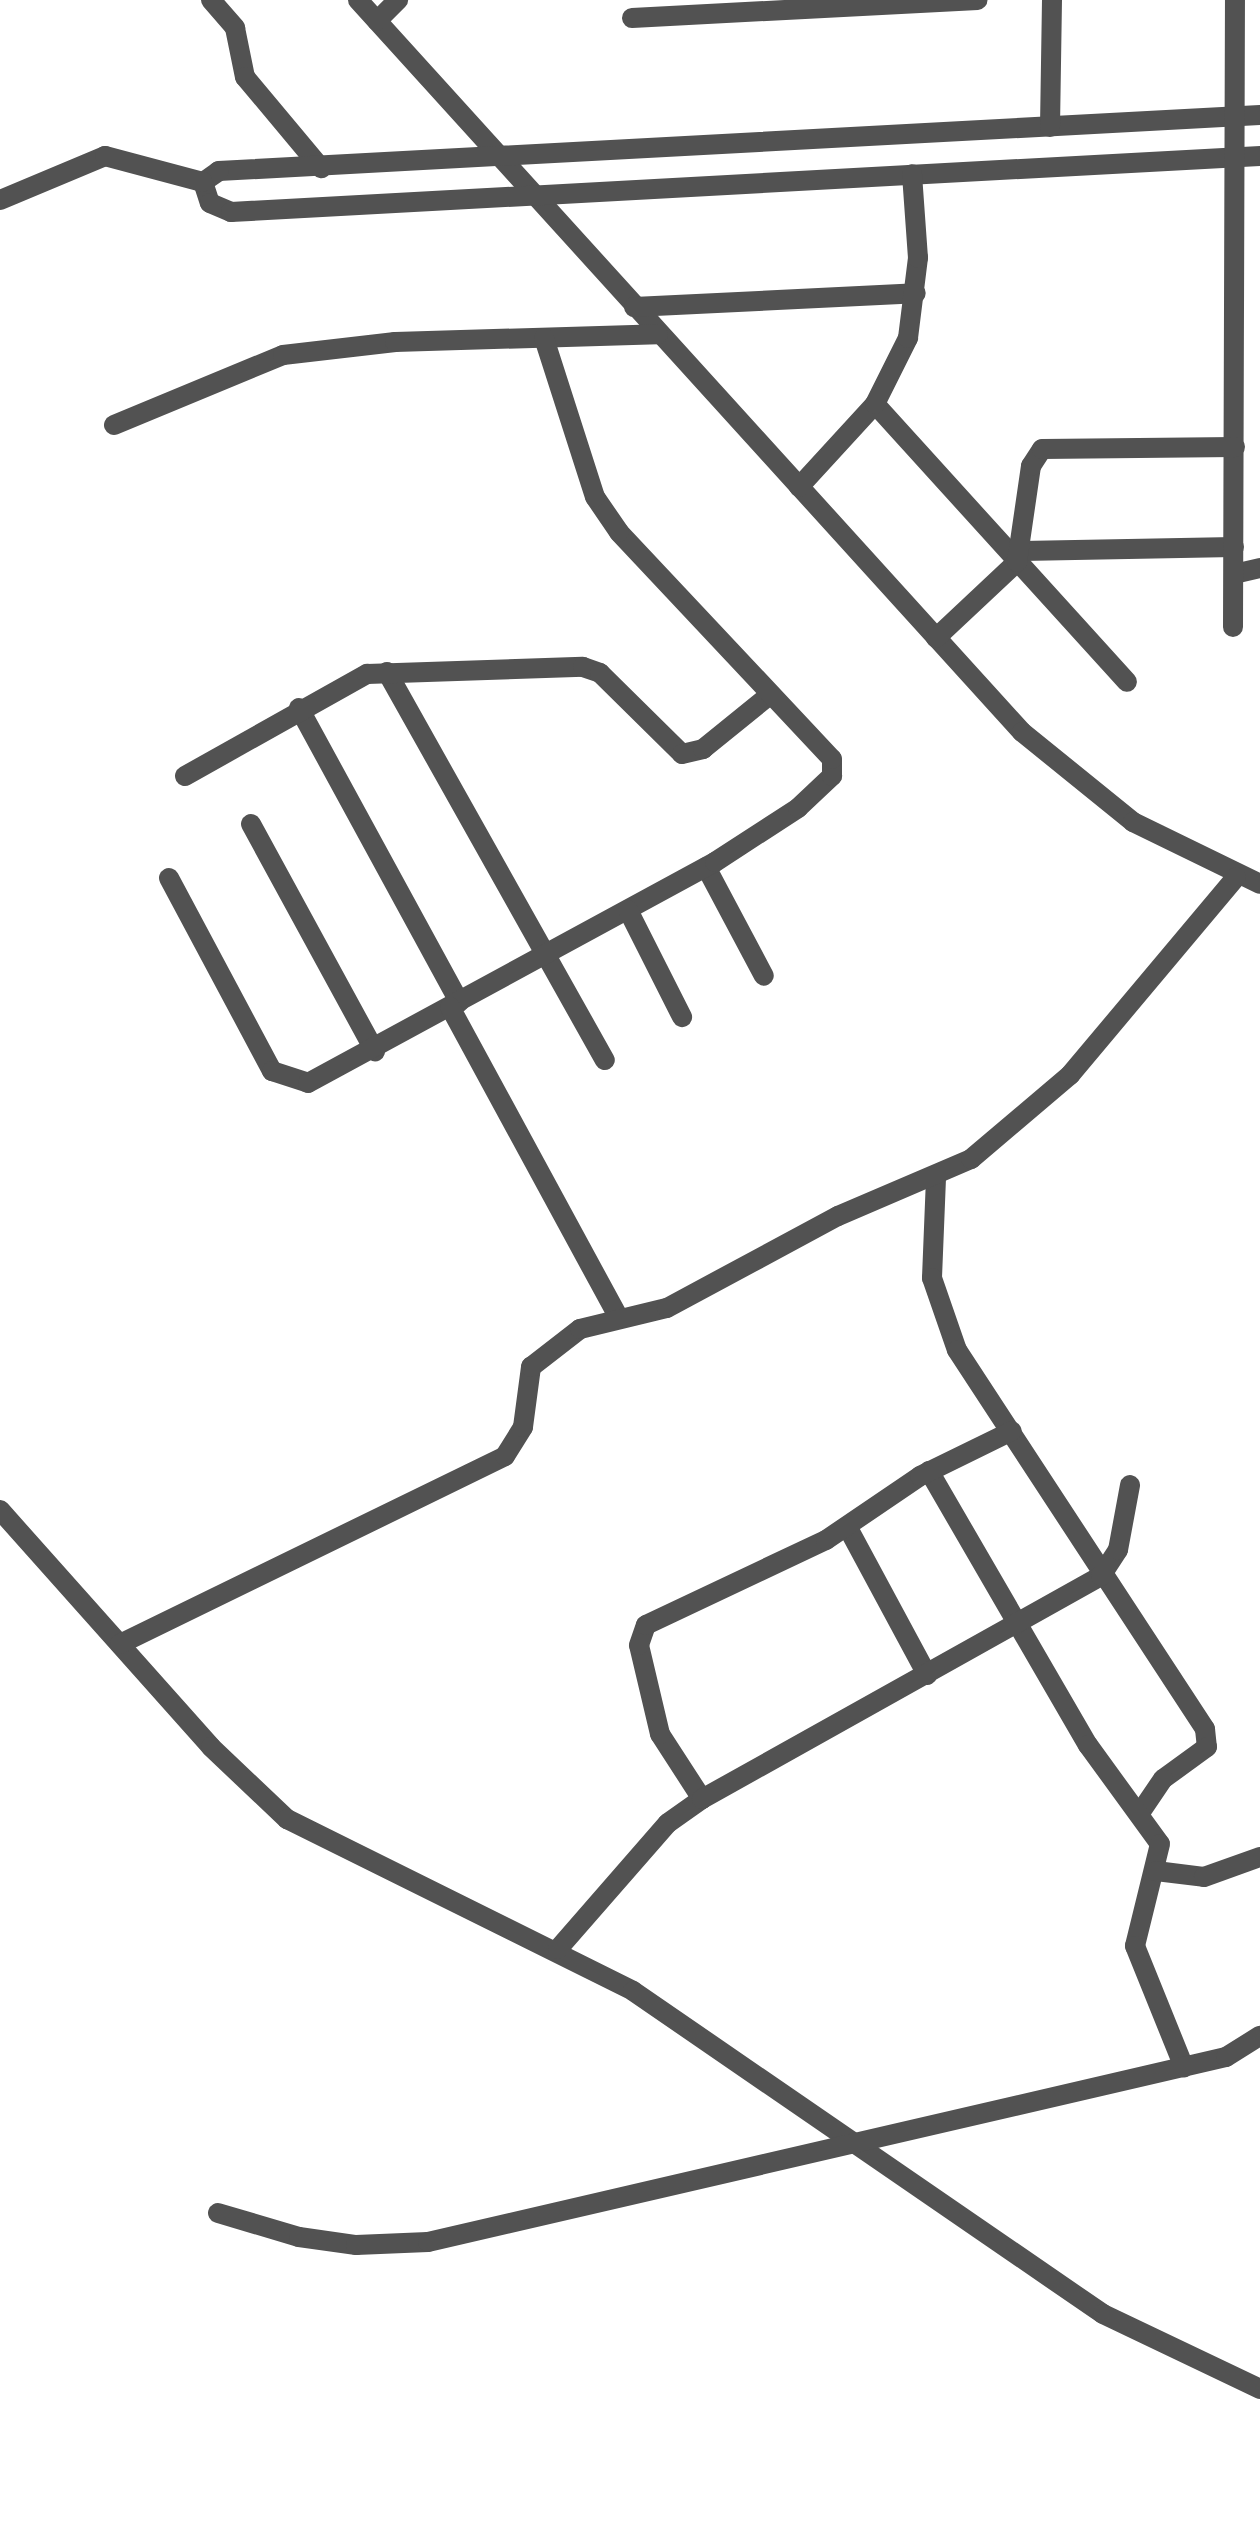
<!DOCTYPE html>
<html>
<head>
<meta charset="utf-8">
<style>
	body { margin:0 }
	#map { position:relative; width:1260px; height:2547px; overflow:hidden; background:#fff; font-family:"Alegreya Sans",sans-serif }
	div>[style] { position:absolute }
	.minor>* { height:20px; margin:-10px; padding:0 10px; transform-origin:10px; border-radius:10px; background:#525252 }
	span { translate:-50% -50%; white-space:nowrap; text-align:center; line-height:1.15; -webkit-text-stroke:6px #fff; paint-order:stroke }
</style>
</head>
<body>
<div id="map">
	<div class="minor">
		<div style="left:211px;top:0;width:37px;rotate:49deg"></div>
		<div style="left:235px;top:28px;width:50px;rotate:78.5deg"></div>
		<div style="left:245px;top:77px;width:119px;rotate:50.1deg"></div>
		<div style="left:358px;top:0;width:988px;rotate:47.79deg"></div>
		<div style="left:1022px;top:732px;width:143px;rotate:39deg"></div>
		<div style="left:1133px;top:822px;width:141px;rotate:26deg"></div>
		<div style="left:632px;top:18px;width:346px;rotate:-3deg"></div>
		<div style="left:377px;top:21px;width:30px;rotate:-45deg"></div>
		<div style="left:1260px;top:115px;width:1043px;rotate:176.92deg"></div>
		<div style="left:219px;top:171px;width:19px;rotate:145deg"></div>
		<div style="left:203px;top:182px;width:22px;rotate:72deg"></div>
		<div style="left:210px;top:203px;width:23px;rotate:23deg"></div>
		<div style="left:231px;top:212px;width:1031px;rotate:-3.12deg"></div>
		<div style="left:1050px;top:127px;width:127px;rotate:-89.1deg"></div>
		<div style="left:0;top:200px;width:114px;rotate:-22.7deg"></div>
		<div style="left:105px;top:156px;width:101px;rotate:14.9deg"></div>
		<div style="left:634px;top:307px;width:282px;rotate:-2.8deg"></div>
		<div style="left:875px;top:404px;width:375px;rotate:47.8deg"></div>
		<div style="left:114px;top:425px;width:183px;rotate:-22.5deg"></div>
		<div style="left:283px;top:355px;width:113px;rotate:-6.6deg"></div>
		<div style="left:395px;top:342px;width:263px;rotate:-1.7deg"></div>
		<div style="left:799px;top:487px;width:113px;rotate:-47.5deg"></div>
		<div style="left:875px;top:404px;width:74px;rotate:-63.4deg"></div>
		<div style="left:908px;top:338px;width:81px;rotate:-82.9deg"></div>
		<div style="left:918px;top:258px;width:84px;rotate:-94.1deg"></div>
		<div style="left:1022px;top:551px;width:212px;rotate:-1.1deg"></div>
		<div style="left:1234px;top:574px;width:27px;rotate:-13deg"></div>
		<div style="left:1233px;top:627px;width:627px;rotate:-89.82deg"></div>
		<div style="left:936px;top:638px;width:111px;rotate:-43.2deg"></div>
		<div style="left:1017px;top:562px;width:97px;rotate:-81.7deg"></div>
		<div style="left:1031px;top:466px;width:20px;rotate:-57deg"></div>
		<div style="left:1042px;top:449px;width:193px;rotate:-0.6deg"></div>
		<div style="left:387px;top:672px;width:445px;rotate:60.7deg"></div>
		<div style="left:299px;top:708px;width:335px;rotate:61.4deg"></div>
		<div style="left:185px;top:776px;width:209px;rotate:-29.3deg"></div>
		<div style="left:367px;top:674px;width:216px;rotate:-1.9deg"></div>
		<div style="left:583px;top:667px;width:18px;rotate:19deg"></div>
		<div style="left:600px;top:673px;width:115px;rotate:44.6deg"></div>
		<div style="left:682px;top:754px;width:22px;rotate:-13deg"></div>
		<div style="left:703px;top:749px;width:87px;rotate:-39deg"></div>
		<div style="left:251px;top:824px;width:259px;rotate:61.4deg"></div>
		<div style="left:706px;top:867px;width:123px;rotate:62deg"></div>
		<div style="left:169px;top:878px;width:219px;rotate:61.9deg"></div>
		<div style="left:272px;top:1071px;width:38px;rotate:18deg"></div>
		<div style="left:308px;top:1083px;width:463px;rotate:-28.5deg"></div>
		<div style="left:715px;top:862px;width:99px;rotate:-33deg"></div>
		<div style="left:798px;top:808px;width:47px;rotate:-43.3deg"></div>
		<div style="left:832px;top:776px;width:17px;rotate:-90deg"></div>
		<div style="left:832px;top:759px;width:311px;rotate:-133.2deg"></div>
		<div style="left:619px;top:532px;width:42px;rotate:-124.4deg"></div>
		<div style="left:595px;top:497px;width:167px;rotate:-107.8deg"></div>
		<div style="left:628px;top:910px;width:120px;rotate:63.2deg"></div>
		<div style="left:450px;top:1007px;width:352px;rotate:61.5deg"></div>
		<div style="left:936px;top:1178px;width:100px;rotate:92.3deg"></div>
		<div style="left:932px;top:1278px;width:76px;rotate:70.9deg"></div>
		<div style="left:957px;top:1350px;width:453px;rotate:56.8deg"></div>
		<div style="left:1205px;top:1729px;width:18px;rotate:84deg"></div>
		<div style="left:1207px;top:1747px;width:54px;rotate:144deg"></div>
		<div style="left:1163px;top:1779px;width:41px;rotate:124.1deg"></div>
		<div style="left:929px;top:1471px;width:317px;rotate:59.9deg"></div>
		<div style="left:1088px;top:1745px;width:122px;rotate:54deg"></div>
		<div style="left:1160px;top:1844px;width:105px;rotate:103.8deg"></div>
		<div style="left:1135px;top:1946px;width:131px;rotate:68deg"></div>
		<div style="left:0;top:1510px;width:317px;rotate:48.3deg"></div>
		<div style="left:211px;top:1747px;width:105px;rotate:43.5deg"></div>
		<div style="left:287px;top:1819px;width:386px;rotate:26.4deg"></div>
		<div style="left:633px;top:1991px;width:570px;rotate:34.5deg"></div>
		<div style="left:1103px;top:2314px;width:174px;rotate:25.5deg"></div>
		<div style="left:848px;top:1528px;width:167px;rotate:61.7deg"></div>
		<div style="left:120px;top:1644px;width:428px;rotate:-26deg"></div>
		<div style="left:505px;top:1456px;width:34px;rotate:-58deg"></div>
		<div style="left:523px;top:1427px;width:61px;rotate:-82.4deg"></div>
		<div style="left:531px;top:1367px;width:62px;rotate:-37.8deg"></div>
		<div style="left:580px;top:1329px;width:89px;rotate:-13.6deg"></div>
		<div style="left:667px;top:1308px;width:194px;rotate:-28.3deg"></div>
		<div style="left:838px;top:1216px;width:145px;rotate:-23.2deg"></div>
		<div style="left:971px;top:1159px;width:130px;rotate:-40.3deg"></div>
		<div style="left:1070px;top:1075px;width:258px;rotate:-50deg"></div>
		<div style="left:702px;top:1799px;width:77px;rotate:-122.9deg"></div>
		<div style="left:660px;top:1734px;width:91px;rotate:-103.3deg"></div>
		<div style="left:639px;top:1645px;width:21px;rotate:-71deg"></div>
		<div style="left:646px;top:1625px;width:199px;rotate:-25.3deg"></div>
		<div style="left:826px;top:1540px;width:114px;rotate:-34.2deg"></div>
		<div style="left:920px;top:1476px;width:102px;rotate:-26.1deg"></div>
		<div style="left:1156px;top:1871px;width:48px;rotate:7.1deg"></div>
		<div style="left:1204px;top:1877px;width:59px;rotate:-19.7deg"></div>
		<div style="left:558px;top:1949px;width:167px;rotate:-48.9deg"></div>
		<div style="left:668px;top:1823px;width:42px;rotate:-35.2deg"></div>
		<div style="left:702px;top:1799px;width:457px;rotate:-29.2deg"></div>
		<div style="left:1101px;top:1576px;width:31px;rotate:-57deg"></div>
		<div style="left:1118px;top:1550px;width:66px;rotate:-79.5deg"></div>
		<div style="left:218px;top:2213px;width:84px;rotate:16.5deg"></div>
		<div style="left:299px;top:2237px;width:58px;rotate:8deg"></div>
		<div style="left:356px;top:2245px;width:72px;rotate:-2.4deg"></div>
		<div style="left:428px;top:2242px;width:819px;rotate:-13.05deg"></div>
		<div style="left:1226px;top:2057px;width:40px;rotate:-32deg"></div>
	</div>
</div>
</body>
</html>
